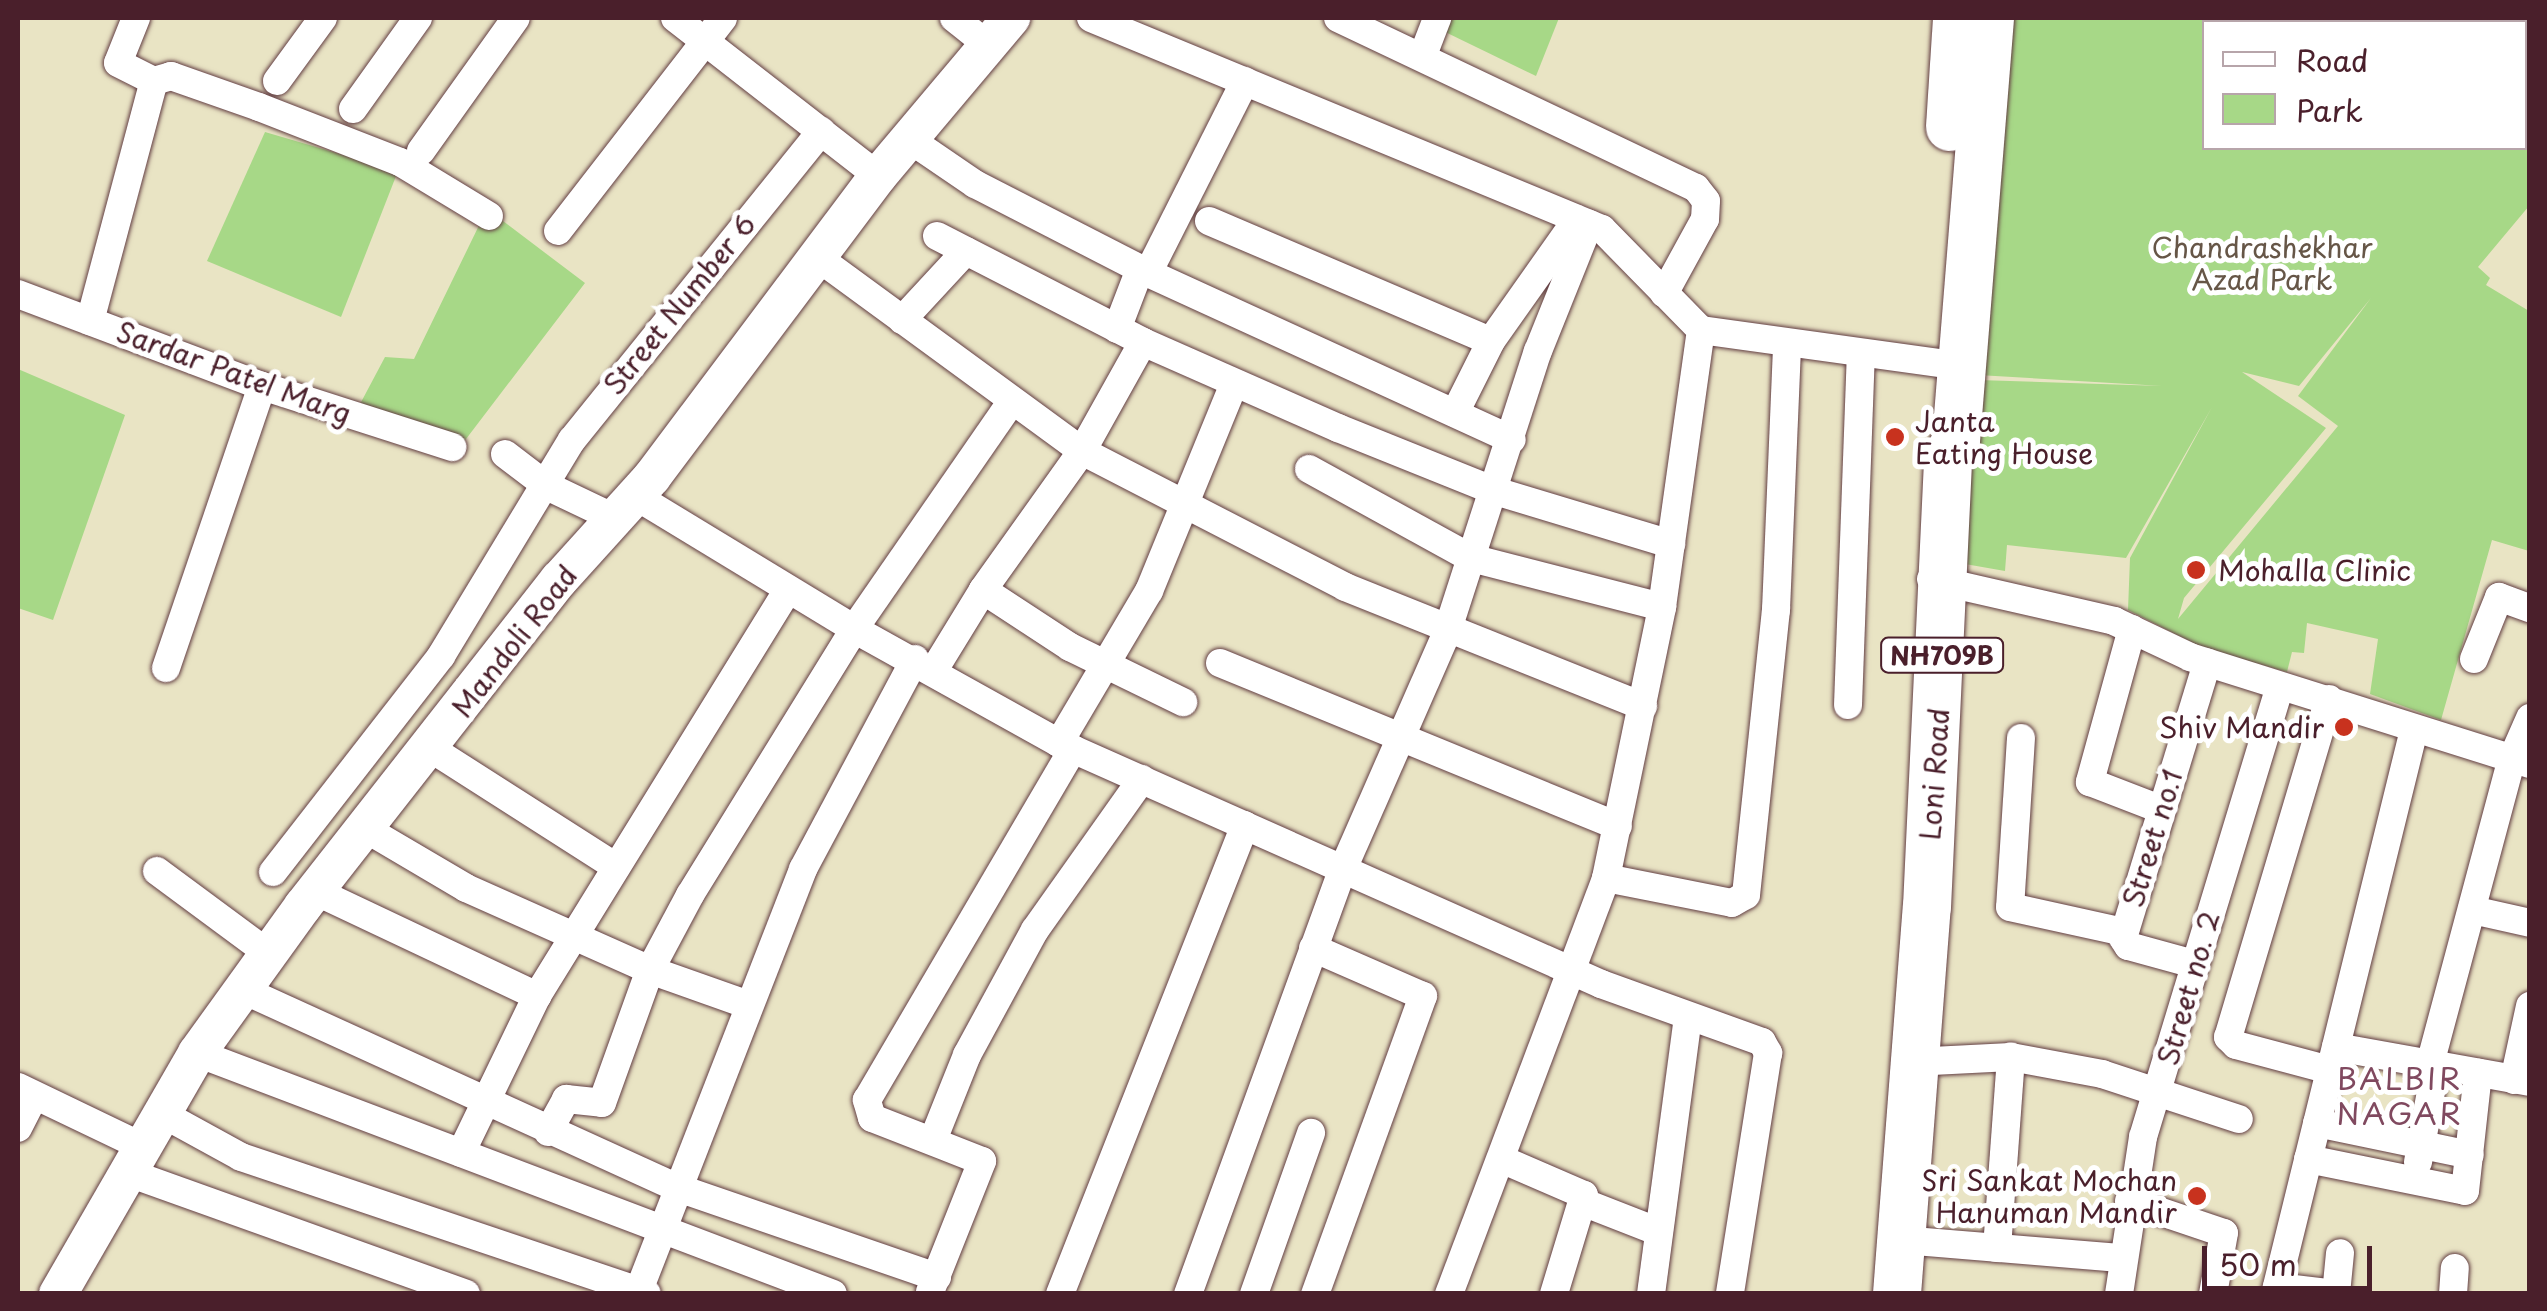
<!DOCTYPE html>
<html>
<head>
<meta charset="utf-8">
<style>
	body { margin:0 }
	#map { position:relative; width:2547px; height:1311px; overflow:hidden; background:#e9e4c4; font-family:"Playpen Sans",sans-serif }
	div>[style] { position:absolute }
	.green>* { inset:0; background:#a7d887 }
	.roads { filter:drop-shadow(0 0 2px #623d42) drop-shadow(0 0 2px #623d42) }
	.street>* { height:28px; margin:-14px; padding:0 14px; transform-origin:14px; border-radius:14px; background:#fff }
	.secondary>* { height:38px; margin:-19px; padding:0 19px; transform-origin:19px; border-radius:19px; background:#fff }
	.highway>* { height:48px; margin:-24px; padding:0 24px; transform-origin:24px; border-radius:24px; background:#fff }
	.dots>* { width:28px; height:28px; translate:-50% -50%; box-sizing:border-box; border:5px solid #fff; border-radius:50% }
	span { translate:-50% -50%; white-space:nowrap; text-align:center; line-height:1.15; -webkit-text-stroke:10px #fff; paint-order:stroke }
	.shield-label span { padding:2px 8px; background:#fff; border:2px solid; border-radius:8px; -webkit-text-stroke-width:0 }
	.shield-label { font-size:25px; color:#4a1f2b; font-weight:700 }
	.park-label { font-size:28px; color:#665647 }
	.street-label { font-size:28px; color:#4a1f2b }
	.poi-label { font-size:28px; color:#4a1f2b }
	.left { translate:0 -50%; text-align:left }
	.right { translate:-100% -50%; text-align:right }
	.neighbourhood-label { font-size:30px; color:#80495f; letter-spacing:2.5px }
	.frame { position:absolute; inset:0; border:20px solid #4a1f2b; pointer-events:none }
	.legend { position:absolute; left:2202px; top:20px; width:325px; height:130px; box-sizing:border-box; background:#fff; border:2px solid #b7a5aa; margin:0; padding:12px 18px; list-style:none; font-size:30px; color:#4a1f2b }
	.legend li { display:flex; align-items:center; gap:20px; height:50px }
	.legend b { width:50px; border:2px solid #b7a5aa }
	.scale { position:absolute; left:2202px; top:1246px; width:170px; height:45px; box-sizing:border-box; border:5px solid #4a1f2b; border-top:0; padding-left:12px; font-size:30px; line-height:35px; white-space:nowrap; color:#4a1f2b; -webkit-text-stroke:8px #fff; paint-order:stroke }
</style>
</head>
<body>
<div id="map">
	<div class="green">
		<div style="clip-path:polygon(1444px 18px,1559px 18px,1536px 76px,1439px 29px)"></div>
		<div style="clip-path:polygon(evenodd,2012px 18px,2318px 18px,2322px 22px,2204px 22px,2204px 148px,2524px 148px,2524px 22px,2509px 22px,2529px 18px,2529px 206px,2478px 267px,2490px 278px,2486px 285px,2529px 311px,2529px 551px,2492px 540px,2441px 720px,2370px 694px,2378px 639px,2307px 623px,2304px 653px,2292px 652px,2287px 672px,2203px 648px,2128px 610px,2130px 558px,2212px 407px,2126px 558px,2007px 545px,2005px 571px,1965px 564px,1978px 380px,2162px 386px,1978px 375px,2012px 18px,2371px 298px,2298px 396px,2338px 426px,2178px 619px,2184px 598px,2326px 428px,2242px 372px,2299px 386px,2371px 298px)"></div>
		<div style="clip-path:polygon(265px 132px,398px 171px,341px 317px,207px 261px)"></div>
		<div style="clip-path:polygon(487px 209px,585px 283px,463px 443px,359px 406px,385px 357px,414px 359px)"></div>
		<div style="clip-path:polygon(18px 369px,125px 415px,53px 620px,18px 608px)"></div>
	</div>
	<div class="roads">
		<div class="street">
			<div style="left:136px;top:18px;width:48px;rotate:111.8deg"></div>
			<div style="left:118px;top:63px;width:40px;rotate:26.6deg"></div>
			<div style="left:154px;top:81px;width:18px;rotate:-16deg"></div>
			<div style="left:171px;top:76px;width:93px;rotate:19.4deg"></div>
			<div style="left:259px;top:107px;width:151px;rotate:21.3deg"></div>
			<div style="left:400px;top:162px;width:104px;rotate:31.2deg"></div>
			<div style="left:675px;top:18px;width:257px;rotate:37.9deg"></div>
			<div style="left:954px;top:18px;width:43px;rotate:38.5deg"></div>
			<div style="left:1091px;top:18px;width:553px;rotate:22.44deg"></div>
			<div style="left:1602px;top:229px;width:141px;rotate:45.6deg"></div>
			<div style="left:1701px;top:330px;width:260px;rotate:7.9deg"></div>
			<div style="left:1338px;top:18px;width:396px;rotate:25.4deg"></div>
			<div style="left:1696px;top:188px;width:16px;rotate:52deg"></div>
			<div style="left:1706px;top:201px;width:18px;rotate:93deg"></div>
			<div style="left:1705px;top:219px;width:85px;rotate:118.7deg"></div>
			<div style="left:2434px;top:22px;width:6px;rotate:-39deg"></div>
			<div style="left:1423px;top:55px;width:40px;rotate:-69deg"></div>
			<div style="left:277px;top:81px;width:78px;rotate:-53.9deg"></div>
			<div style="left:353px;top:109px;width:112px;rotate:-54.5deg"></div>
			<div style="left:909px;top:139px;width:80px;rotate:34.3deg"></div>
			<div style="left:975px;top:184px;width:195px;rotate:27.2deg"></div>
			<div style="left:1148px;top:273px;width:400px;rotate:24.6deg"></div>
			<div style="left:421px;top:151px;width:163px;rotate:-54.5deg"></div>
			<div style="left:1209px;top:221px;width:306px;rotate:23.1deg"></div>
			<div style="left:558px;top:231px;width:269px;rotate:-52.2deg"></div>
			<div style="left:937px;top:236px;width:232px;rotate:27.2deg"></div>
			<div style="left:1143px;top:342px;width:213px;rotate:23.8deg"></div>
			<div style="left:1338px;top:428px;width:169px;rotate:21.9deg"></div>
			<div style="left:1495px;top:491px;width:184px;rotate:16.8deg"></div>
			<div style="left:817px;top:257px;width:328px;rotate:36.2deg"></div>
			<div style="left:1082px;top:451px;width:296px;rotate:27.3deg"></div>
			<div style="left:1345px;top:587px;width:321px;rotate:21.8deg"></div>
			<div style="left:1148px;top:273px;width:215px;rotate:-63.2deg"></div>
			<div style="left:18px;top:294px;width:261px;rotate:20.7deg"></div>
			<div style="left:262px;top:386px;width:200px;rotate:17.8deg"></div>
			<div style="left:902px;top:320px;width:94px;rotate:-47.2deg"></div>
			<div style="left:90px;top:321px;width:248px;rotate:-75.1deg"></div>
			<div style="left:1117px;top:329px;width:64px;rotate:-69deg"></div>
			<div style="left:1143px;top:342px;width:125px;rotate:119.2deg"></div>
			<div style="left:1082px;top:451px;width:171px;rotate:125.5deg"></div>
			<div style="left:983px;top:590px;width:104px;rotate:33.2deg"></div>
			<div style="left:1070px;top:647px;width:126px;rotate:26deg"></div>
			<div style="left:1455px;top:413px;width:80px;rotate:-63.4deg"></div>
			<div style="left:1491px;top:341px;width:149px;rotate:-54.8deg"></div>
			<div style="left:505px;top:454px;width:53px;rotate:37.3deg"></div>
			<div style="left:547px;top:486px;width:72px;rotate:25.5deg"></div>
			<div style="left:1309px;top:469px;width:185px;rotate:28.8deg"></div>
			<div style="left:1471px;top:558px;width:197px;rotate:14.4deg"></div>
			<div style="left:634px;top:495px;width:258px;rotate:31.3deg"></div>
			<div style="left:854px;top:629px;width:235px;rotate:29.1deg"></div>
			<div style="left:1059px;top:743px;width:593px;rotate:23.97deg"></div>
			<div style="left:1601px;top:984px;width:171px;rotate:19.8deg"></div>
			<div style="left:1762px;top:1042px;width:13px;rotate:61deg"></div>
			<div style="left:1768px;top:1053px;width:244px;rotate:99deg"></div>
			<div style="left:1931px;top:579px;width:188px;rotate:12.9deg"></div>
			<div style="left:2114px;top:621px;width:84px;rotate:25.3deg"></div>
			<div style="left:2190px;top:657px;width:356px;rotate:17.5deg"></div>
			<div style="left:2132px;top:629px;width:159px;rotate:105.4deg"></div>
			<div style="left:2090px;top:782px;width:75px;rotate:21.1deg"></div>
			<div style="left:2474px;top:659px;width:67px;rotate:-68deg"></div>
			<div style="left:2499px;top:597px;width:33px;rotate:20deg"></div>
			<div style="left:1220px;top:663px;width:430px;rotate:22.3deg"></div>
			<div style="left:166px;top:668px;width:298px;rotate:-71.2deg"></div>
			<div style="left:934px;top:670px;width:94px;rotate:-58.5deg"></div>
			<div style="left:2329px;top:699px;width:353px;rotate:106.6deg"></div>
			<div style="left:2228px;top:1037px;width:11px;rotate:45deg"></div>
			<div style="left:2236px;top:1045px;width:97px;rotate:14.9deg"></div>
			<div style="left:1848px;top:705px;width:349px;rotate:-87.9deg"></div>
			<div style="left:2021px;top:738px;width:169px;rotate:93.7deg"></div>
			<div style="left:2010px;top:907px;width:117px;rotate:12.4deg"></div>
			<div style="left:1059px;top:743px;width:177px;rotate:-59.4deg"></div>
			<div style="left:1149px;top:591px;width:224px;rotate:-67.7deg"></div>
			<div style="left:430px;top:748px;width:221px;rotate:32.6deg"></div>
			<div style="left:366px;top:829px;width:116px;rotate:30.5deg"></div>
			<div style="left:466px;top:888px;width:201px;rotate:24deg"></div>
			<div style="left:650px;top:970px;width:105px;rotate:19.5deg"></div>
			<div style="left:157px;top:871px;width:138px;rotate:36.5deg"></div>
			<div style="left:273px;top:872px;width:274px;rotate:-52.1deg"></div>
			<div style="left:441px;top:656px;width:253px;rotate:-58.8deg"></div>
			<div style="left:572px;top:440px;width:397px;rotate:-51.1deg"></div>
			<div style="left:1606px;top:878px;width:128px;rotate:11.2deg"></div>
			<div style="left:1732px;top:903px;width:16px;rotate:-30deg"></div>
			<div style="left:1746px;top:895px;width:287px;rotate:-84deg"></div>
			<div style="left:1776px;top:610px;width:264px;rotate:-87.6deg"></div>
			<div style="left:315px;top:891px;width:246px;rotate:25.3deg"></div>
			<div style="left:2472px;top:910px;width:59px;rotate:12.6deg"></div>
			<div style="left:1313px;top:948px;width:120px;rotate:23.6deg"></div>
			<div style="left:1423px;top:996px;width:317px;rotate:109.9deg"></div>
			<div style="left:2194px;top:964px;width:68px;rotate:-164.7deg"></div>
			<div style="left:2128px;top:946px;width:9px;rotate:-122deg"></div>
			<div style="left:2123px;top:938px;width:288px;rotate:-73deg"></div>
			<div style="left:241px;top:989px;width:480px;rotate:24.5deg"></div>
			<div style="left:678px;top:1188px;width:274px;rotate:19deg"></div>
			<div style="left:2336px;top:1047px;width:197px;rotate:10.2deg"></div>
			<div style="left:197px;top:1053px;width:680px;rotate:20.75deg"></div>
			<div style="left:1912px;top:1062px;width:99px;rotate:-2.9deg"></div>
			<div style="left:2011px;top:1057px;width:93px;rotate:10.6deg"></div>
			<div style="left:2102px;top:1074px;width:144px;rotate:18.2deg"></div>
			<div style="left:2430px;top:1064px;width:316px;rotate:-75deg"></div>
			<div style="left:2512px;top:759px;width:45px;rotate:-66.3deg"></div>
			<div style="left:2514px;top:1080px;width:76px;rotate:-77.8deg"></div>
			<div style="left:18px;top:1087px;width:136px;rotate:25.6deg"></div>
			<div style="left:161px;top:1113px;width:91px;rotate:28.8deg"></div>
			<div style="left:241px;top:1157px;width:428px;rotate:18.6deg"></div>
			<div style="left:2317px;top:1123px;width:156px;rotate:11.8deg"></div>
			<div style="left:18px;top:1128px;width:36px;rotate:-63deg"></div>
			<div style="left:548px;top:1132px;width:38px;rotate:-61deg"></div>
			<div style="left:566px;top:1099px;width:36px;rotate:6deg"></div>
			<div style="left:602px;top:1103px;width:141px;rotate:-70.2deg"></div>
			<div style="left:650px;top:970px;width:85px;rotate:-61.9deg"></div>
			<div style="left:690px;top:895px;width:312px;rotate:-58.3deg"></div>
			<div style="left:854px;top:629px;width:274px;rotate:-55.3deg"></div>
			<div style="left:933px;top:1140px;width:92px;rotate:-68.2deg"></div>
			<div style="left:967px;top:1055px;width:142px;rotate:-61.5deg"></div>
			<div style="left:1035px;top:930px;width:185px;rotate:-54.7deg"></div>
			<div style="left:461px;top:1153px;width:174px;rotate:-64.2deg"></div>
			<div style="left:537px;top:996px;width:477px;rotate:-58.3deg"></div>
			<div style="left:1501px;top:1159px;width:90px;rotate:23.4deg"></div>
			<div style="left:1584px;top:1195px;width:103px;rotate:106.9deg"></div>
			<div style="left:2308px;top:1159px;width:160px;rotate:11.5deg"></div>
			<div style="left:2465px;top:1191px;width:119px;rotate:-83.7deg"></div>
			<div style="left:2418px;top:1162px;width:99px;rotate:-79.5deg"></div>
			<div style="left:126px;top:1172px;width:361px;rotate:19.7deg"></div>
			<div style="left:2129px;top:1201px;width:100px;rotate:18.6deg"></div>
			<div style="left:2224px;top:1233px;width:62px;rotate:100.2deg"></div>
			<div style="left:1585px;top:1203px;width:79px;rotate:21.4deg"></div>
			<div style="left:1902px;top:1240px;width:220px;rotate:4.7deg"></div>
			<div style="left:1997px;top:1248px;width:192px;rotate:-85.8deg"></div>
			<div style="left:2277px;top:1287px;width:59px;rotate:6.8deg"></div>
			<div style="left:639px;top:1290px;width:452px;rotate:-68.7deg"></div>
			<div style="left:803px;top:869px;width:238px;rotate:-61.9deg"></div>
			<div style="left:930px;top:1292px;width:141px;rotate:-68.3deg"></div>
			<div style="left:982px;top:1161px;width:118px;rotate:-158.6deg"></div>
			<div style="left:872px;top:1118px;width:19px;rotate:-106deg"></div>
			<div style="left:867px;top:1100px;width:407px;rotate:-59.6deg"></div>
			<div style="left:1060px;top:1294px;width:504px;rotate:-68.47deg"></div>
			<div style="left:1188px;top:1294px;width:452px;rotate:-70deg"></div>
			<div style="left:1343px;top:869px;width:259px;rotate:-66.3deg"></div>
			<div style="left:1447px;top:632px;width:295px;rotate:-72.1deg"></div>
			<div style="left:1538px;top:351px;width:137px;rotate:-68.1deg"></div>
			<div style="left:1254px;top:1294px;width:171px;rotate:-70.5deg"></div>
			<div style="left:1449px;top:1294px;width:445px;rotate:-69.3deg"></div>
			<div style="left:1606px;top:878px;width:277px;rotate:-78.3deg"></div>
			<div style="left:1662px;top:607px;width:280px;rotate:-82deg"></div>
			<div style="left:1651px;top:1294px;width:278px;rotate:-82.4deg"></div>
			<div style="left:2119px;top:1294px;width:159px;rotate:-81.3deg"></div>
			<div style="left:2143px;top:1137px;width:469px;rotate:-73.1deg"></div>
			<div style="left:2275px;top:1294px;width:581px;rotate:-76.16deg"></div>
			<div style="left:2336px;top:1294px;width:41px;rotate:-84.4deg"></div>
			<div style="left:2453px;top:1294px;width:26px;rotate:-86deg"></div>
		</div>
		<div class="secondary">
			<div style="left:58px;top:1294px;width:278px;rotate:-60deg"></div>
			<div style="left:197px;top:1053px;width:181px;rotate:-54.2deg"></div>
			<div style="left:303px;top:906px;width:415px;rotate:-51.9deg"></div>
			<div style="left:559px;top:580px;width:139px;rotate:-47.9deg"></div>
			<div style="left:652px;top:477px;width:376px;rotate:-53.1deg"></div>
			<div style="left:878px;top:176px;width:207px;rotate:-49.9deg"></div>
		</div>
		<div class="highway">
			<div style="left:1950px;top:127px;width:109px;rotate:-86.3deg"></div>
			<div style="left:1897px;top:1294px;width:388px;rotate:-85.6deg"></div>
			<div style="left:1927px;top:907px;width:451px;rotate:-87.3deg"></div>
			<div style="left:1948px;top:456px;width:17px;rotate:-62deg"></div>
			<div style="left:1956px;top:441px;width:424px;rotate:-85.4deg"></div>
		</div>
	</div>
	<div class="dots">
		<div style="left:1895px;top:437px;background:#c8321e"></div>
		<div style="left:2196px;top:570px;background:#c8321e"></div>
		<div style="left:2344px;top:727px;background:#c8321e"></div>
		<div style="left:2197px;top:1196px;background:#c8321e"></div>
	</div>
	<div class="shield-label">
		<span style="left:1942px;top:655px">NH709B</span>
	</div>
	<div class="park-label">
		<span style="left:2262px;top:263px">Chandrashekhar<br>Azad Park</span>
	</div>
	<div class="street-label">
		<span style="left:679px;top:304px;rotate:-51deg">Street Number 6</span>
		<span style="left:234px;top:372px;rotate:20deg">Sardar Patel Marg</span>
		<span style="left:514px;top:641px;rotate:-52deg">Mandoli Road</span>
		<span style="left:1934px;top:774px;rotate:-86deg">Loni Road</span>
		<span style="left:2152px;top:838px;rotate:-73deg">Street no.1</span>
		<span style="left:2188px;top:988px;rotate:-74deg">Street no. 2</span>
	</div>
	<div class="poi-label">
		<span class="left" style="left:1915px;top:437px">Janta<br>Eating House</span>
		<span class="left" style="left:2218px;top:570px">Mohalla Clinic</span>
		<span class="right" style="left:2324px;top:727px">Shiv Mandir</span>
		<span class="right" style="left:2177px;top:1196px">Sri Sankat Mochan<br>Hanuman Mandir</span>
	</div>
	<div class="neighbourhood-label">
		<span style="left:2400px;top:1095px">BALBIR<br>NAGAR</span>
	</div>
	<div class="frame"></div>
	<ul class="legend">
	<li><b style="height:12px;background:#fff"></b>Road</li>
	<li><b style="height:28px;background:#a7d887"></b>Park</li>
	</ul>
	<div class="scale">50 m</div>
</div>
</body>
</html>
